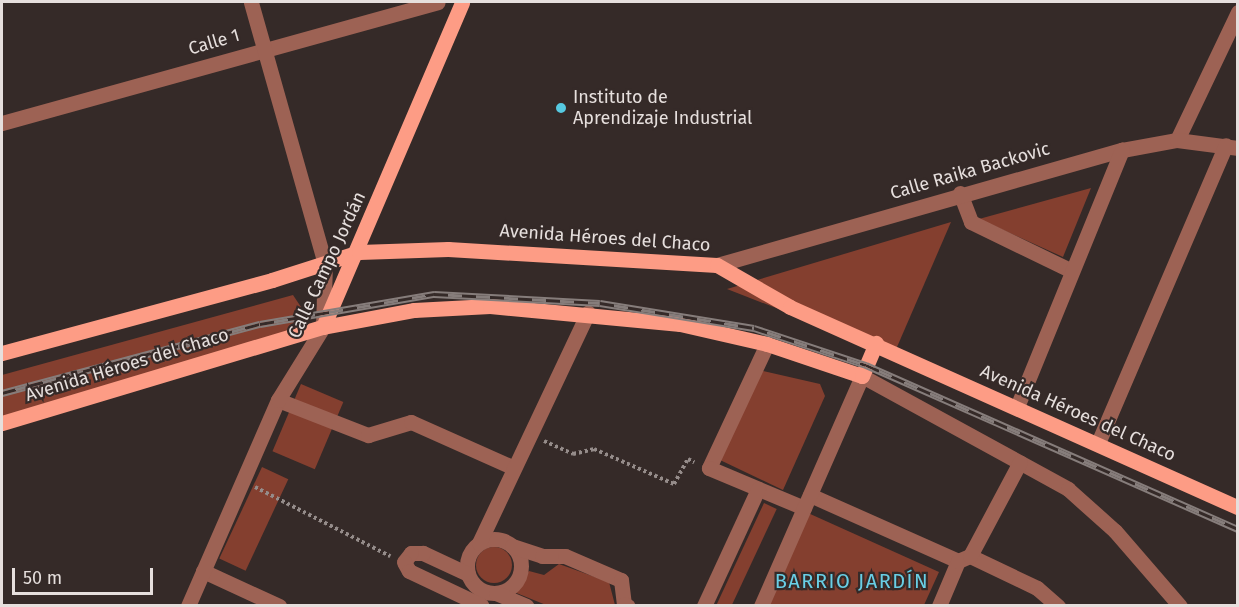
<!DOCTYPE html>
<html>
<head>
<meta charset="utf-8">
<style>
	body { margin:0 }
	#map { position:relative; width:1239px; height:607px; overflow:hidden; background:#352a28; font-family:"Fira Sans",sans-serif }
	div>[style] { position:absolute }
	.green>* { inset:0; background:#843f2f; transform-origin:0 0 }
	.round { border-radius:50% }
	.path>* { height:4px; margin-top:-2px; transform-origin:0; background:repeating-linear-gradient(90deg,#958c8a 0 3px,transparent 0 6px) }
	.minor>* { height:15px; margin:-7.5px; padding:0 7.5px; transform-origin:7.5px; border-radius:7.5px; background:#9d6254 }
	.minor>.ring { margin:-7.5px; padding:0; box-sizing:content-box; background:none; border:15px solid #9d6254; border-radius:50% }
	.major>* { height:15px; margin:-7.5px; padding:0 7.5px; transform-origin:7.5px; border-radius:7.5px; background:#fd9c85 }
	.rail>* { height:7px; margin-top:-3.5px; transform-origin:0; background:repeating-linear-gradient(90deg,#352a28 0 14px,#867d7b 0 28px); box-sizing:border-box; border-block:2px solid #867d7b }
	.dots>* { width:16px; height:16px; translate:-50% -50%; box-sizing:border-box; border:3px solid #352a28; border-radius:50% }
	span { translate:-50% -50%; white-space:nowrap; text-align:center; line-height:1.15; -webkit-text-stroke:4.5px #352a28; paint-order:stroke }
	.street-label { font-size:18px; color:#e6dfdd }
	.poi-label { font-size:18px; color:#e6dfdd }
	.left { translate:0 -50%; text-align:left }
	.neighbourhood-label { font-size:20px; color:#69cfe6; letter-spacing:1.5px }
	.frame { position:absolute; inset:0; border:3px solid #e6dfdd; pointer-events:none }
	.scale { position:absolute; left:12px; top:568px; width:141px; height:27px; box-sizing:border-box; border:3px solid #e6dfdd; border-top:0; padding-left:8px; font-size:18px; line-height:21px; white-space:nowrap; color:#e6dfdd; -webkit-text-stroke:4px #352a28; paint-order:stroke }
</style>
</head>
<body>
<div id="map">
	<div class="green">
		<div style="clip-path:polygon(1091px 188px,1063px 257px,979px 219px)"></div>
		<div style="clip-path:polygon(951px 222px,894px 354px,727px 289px)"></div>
		<div style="clip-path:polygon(293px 295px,301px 307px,299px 325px,290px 335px,2px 417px,2px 375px)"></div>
		<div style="clip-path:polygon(759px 370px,820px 384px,825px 396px,783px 490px,720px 460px)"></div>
		<div style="left:301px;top:384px;width:46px;height:73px;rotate:23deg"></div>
		<div style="left:262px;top:467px;width:29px;height:101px;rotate:25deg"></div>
		<div style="left:764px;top:503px;width:14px;height:112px;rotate:25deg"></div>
		<div style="clip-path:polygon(808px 513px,939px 572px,924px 605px,767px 606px)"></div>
		<div class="round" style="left:476px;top:547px;width:36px;height:36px"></div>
		<div style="clip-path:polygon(559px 564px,609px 582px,615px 605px,546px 605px,514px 592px,529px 571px,544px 575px)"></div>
	</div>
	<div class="path">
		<div style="left:544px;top:441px;width:32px;rotate:24deg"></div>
		<div style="left:573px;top:454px;width:22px;rotate:-13deg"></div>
		<div style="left:594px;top:449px;width:87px;rotate:23.6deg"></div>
		<div style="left:674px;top:484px;width:29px;rotate:-61deg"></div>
		<div style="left:688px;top:459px;width:7px;rotate:27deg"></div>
		<div style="left:255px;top:487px;width:152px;rotate:27.1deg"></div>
	</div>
	<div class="minor">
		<div style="left:2px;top:123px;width:452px;rotate:-15.5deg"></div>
		<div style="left:1177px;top:140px;width:142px;rotate:-64.5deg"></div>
		<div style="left:960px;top:193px;width:31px;rotate:69deg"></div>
		<div style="left:971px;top:222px;width:110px;rotate:25.9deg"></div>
		<div style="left:717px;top:265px;width:421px;rotate:-15.9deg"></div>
		<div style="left:1122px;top:150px;width:56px;rotate:-10.3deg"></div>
		<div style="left:1177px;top:140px;width:62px;rotate:7.5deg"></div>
		<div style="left:767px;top:344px;width:137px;rotate:115.1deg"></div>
		<div style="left:709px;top:468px;width:103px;rotate:22.8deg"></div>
		<div style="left:278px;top:400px;width:97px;rotate:21.3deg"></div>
		<div style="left:368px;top:435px;width:45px;rotate:-16.8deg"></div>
		<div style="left:411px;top:422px;width:111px;rotate:24deg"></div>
		<div style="left:1017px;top:407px;width:278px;rotate:-67.8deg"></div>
		<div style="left:1098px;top:443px;width:324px;rotate:-66.8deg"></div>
		<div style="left:810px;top:495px;width:162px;rotate:24deg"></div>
		<div class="ring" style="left:467px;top:539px;width:39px;height:39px"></div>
		<div style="left:479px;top:543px;width:255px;rotate:-64.7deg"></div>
		<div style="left:512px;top:546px;width:32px;rotate:18deg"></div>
		<div style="left:542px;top:556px;width:23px"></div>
		<div style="left:565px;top:556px;width:61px;rotate:23.2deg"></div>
		<div style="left:621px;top:580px;width:24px;rotate:83deg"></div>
		<div style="left:624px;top:604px;width:4px;rotate:27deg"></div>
		<div style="left:970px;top:556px;width:74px;rotate:25.5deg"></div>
		<div style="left:1037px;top:588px;width:28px;rotate:41deg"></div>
		<div style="left:203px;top:571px;width:84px;rotate:24.7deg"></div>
		<div style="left:468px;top:574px;width:50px;rotate:-155deg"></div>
		<div style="left:423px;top:553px;width:12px;rotate:180deg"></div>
		<div style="left:411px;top:553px;width:11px;rotate:128deg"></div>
		<div style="left:404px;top:562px;width:10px;rotate:61deg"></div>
		<div style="left:409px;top:571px;width:80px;rotate:25.3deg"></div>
		<div style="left:496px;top:593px;width:33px;rotate:23deg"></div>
		<div style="left:188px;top:606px;width:225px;rotate:-66.4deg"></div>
		<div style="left:278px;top:400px;width:86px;rotate:-58.3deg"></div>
		<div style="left:323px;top:327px;width:63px;rotate:-88.2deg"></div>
		<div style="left:325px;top:264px;width:272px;rotate:-105.8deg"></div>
		<div style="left:704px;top:606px;width:129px;rotate:-65.2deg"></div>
		<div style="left:761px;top:606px;width:251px;rotate:-66.3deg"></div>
		<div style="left:862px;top:376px;width:235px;rotate:28.7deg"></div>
		<div style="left:1068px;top:489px;width:63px;rotate:41.8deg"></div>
		<div style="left:1115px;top:531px;width:99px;rotate:49.1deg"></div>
		<div style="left:939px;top:606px;width:49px;rotate:-67.1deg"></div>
		<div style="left:958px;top:561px;width:13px;rotate:-23deg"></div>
		<div style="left:970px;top:556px;width:106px;rotate:-62deg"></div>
	</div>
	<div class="major">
		<div style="left:323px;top:327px;width:353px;rotate:-66.8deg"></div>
		<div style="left:2px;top:353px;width:280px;rotate:-15.1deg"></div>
		<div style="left:272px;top:280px;width:91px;rotate:-17.8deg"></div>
		<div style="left:359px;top:252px;width:89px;rotate:-1.9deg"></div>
		<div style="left:448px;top:249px;width:269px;rotate:3.4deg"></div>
		<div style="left:717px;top:265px;width:84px;rotate:29.9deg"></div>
		<div style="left:790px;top:307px;width:491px;rotate:24.1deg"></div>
		<div style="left:2px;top:423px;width:335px;rotate:-16.7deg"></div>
		<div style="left:323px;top:327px;width:93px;rotate:-10.6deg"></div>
		<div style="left:414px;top:310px;width:76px;rotate:-3deg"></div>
		<div style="left:490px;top:306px;width:191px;rotate:5.4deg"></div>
		<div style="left:680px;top:324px;width:89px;rotate:12.9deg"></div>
		<div style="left:767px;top:344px;width:100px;rotate:18.6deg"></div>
		<div style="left:862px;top:376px;width:36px;rotate:-67deg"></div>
	</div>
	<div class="rail">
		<div style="left:2px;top:393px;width:267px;rotate:-15deg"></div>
		<div style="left:260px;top:324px;width:177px;rotate:-9.8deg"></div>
		<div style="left:434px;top:294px;width:166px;rotate:3.1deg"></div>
		<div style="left:600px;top:303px;width:156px;rotate:9.2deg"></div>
		<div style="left:754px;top:328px;width:118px;rotate:18.3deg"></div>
		<div style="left:866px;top:365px;width:407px;rotate:23.8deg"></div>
	</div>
	<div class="dots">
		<div style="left:561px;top:108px;background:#56c9e1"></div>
	</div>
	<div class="street-label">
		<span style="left:214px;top:42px;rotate:-16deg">Calle 1</span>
		<span style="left:970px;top:171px;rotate:-16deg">Calle Raika Backovic</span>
		<span style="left:605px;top:238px;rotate:4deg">Avenida Héroes del Chaco</span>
		<span style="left:327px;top:265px;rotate:-65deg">Calle Campo Jordán</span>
		<span style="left:127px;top:365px;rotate:-17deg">Avenida Héroes del Chaco</span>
		<span style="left:1078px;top:413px;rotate:24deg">Avenida Héroes del Chaco</span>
	</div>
	<div class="poi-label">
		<span class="left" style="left:573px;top:108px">Instituto de<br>Aprendizaje Industrial</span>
	</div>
	<div class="neighbourhood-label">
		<span style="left:852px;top:581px">BARRIO JARDÍN</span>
	</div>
	<div class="frame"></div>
	<div class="scale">50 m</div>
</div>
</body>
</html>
